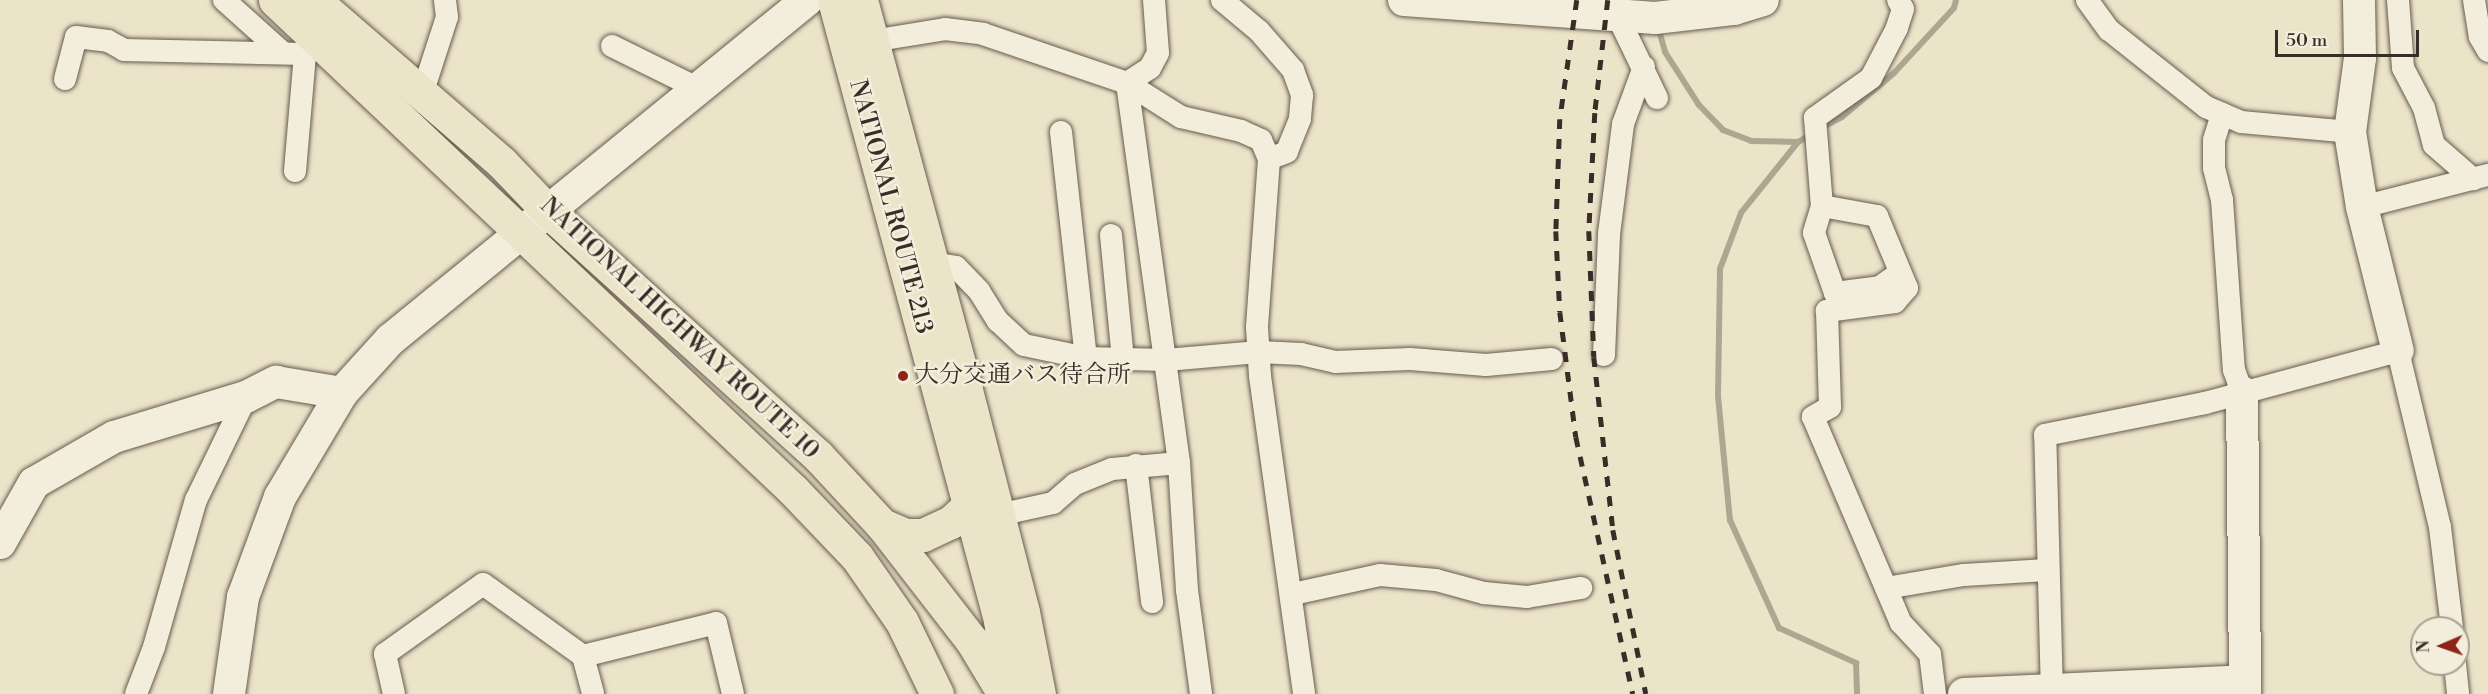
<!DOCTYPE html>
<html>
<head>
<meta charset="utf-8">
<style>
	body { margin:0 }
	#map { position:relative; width:2488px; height:694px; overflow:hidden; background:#ece4c9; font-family:"Libre Bodoni","Noto Serif JP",serif }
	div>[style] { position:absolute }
	.stream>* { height:6px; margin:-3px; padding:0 3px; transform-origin:3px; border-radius:3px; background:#afa692 }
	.roads { filter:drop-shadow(0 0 2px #665b50) drop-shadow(0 0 2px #665b50) }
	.street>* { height:22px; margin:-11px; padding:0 11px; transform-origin:11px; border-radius:11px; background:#f3eddc }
	.secondary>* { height:32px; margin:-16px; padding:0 16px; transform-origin:16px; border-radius:16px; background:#f3eddc }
	.highway>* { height:33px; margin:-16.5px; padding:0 16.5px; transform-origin:16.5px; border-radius:16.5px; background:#ece4c9 }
	.rail>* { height:4.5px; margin-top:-2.25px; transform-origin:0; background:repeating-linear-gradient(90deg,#392d27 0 10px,transparent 0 20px) }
	.dots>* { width:16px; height:16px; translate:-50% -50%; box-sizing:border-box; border:3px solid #f3eddc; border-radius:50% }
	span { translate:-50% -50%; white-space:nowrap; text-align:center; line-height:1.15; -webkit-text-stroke:5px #f3eddc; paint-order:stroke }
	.street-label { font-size:24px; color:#392d27 }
	.poi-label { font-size:24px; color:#392d27 }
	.left { translate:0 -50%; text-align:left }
	.north { position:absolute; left:2410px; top:616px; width:60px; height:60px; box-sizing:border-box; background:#f3eddc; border:2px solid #a9a094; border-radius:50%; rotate:268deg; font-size:16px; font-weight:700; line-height:24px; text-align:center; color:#392d27 }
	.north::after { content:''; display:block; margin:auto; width:21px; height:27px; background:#8f2418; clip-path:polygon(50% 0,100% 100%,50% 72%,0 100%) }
	.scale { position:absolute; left:2275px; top:30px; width:144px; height:27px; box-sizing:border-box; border:3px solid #392d27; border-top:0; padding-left:8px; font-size:18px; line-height:21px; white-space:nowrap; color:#392d27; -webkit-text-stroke:4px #f3eddc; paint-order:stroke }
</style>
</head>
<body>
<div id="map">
	<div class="stream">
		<div style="left:1658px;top:27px;width:26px;rotate:74deg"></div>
		<div style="left:1665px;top:52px;width:63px;rotate:57.3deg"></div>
		<div style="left:1699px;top:105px;width:35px;rotate:46deg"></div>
		<div style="left:1723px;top:130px;width:30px;rotate:21deg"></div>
		<div style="left:1751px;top:141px;width:47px;rotate:1.2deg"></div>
		<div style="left:1798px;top:142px;width:14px;rotate:-30deg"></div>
		<div style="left:1821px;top:128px;width:24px;rotate:-28deg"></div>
		<div style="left:1842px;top:117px;width:68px;rotate:-40.2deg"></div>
		<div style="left:1894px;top:73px;width:88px;rotate:-47.3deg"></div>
		<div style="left:1954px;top:8px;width:8px;rotate:-76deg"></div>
		<div style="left:1798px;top:142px;width:91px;rotate:128.8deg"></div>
		<div style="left:1741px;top:213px;width:60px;rotate:110.6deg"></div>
		<div style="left:1720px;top:269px;width:127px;rotate:90.9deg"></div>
		<div style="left:1718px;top:396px;width:125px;rotate:84.5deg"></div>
		<div style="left:1730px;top:520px;width:119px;rotate:65.6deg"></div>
		<div style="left:1779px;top:628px;width:85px;rotate:24.4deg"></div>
		<div style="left:1856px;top:663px;width:31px;rotate:88deg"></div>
	</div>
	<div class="roads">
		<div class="street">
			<div style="left:224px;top:0;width:79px;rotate:41.9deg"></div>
			<div style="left:1154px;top:0;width:53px;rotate:85.7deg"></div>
			<div style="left:1158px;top:53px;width:17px;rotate:118deg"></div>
			<div style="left:1150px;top:68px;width:27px;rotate:147deg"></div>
			<div style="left:1127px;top:83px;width:64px;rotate:32.2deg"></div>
			<div style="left:1181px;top:117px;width:62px;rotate:13.1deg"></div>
			<div style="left:1241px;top:131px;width:22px;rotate:24deg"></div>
			<div style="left:1261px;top:140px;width:21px;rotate:67deg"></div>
			<div style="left:1269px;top:159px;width:168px;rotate:94.1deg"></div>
			<div style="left:1257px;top:327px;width:49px;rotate:86.5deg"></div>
			<div style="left:1260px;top:376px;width:321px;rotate:82.1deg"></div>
			<div style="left:1222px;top:0;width:48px;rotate:40deg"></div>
			<div style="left:1259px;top:31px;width:52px;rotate:48.9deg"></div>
			<div style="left:1293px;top:70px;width:27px;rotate:70deg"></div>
			<div style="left:1302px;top:95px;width:24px;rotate:95deg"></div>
			<div style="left:1300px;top:119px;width:35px;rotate:112deg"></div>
			<div style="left:1287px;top:152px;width:19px;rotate:159deg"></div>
			<div style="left:1898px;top:0;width:10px;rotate:61deg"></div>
			<div style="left:1903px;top:9px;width:20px;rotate:108deg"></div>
			<div style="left:1897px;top:28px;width:56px;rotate:117.5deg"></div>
			<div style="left:1871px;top:78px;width:69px;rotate:144.5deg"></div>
			<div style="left:1815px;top:118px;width:88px;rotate:85.5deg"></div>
			<div style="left:1822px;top:206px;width:56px;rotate:10.3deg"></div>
			<div style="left:1877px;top:216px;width:78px;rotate:67.4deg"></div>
			<div style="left:1907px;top:288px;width:18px;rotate:131deg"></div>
			<div style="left:1895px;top:302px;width:69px;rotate:172.5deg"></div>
			<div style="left:1827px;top:311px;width:96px;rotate:88.2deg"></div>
			<div style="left:1830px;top:407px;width:20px;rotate:150deg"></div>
			<div style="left:1813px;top:417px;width:224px;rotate:66.9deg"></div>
			<div style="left:1901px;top:623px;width:42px;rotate:46.9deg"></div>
			<div style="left:1930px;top:654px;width:40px;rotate:82.9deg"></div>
			<div style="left:2087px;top:0;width:37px;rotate:54deg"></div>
			<div style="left:2109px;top:30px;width:124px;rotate:38.4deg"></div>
			<div style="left:2206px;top:107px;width:38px;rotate:23deg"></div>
			<div style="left:2241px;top:122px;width:109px;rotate:5.2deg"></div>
			<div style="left:2398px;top:0;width:68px;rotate:85.8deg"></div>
			<div style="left:2403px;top:68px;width:45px;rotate:62.3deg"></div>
			<div style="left:2424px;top:108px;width:38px;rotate:75deg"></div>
			<div style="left:2434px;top:145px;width:52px;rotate:41.1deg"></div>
			<div style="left:2474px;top:0;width:37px;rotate:81deg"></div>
			<div style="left:2480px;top:37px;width:16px;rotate:60deg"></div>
			<div style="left:1618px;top:17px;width:90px;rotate:64.3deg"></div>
			<div style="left:872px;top:41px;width:74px;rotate:-9.3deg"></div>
			<div style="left:945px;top:29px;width:38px;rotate:7deg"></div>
			<div style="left:983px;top:34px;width:152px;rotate:18.8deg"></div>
			<div style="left:1127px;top:83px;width:384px;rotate:82.2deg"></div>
			<div style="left:1179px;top:463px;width:67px;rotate:174.9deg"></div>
			<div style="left:1112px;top:469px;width:40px;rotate:158deg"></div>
			<div style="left:1075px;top:484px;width:29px;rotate:139deg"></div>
			<div style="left:1053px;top:503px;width:56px;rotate:167.7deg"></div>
			<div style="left:612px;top:46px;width:97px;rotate:26.3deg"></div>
			<div style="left:65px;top:79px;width:43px;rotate:-75.3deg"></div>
			<div style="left:76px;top:37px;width:32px;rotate:7deg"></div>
			<div style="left:108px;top:41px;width:18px;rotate:29deg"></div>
			<div style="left:124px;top:50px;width:181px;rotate:1.3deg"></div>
			<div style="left:422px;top:94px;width:81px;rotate:-72deg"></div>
			<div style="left:447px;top:17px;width:17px;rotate:-97deg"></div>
			<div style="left:2222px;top:114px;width:27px;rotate:107deg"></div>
			<div style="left:2214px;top:140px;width:28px;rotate:90deg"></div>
			<div style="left:2214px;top:168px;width:33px;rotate:76deg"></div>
			<div style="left:2222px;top:200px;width:170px;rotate:86deg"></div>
			<div style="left:2234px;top:370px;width:23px;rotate:70deg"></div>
			<div style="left:1061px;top:132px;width:227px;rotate:83.7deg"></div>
			<div style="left:295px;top:171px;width:117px;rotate:-85.1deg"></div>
			<div style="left:305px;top:54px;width:14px;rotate:-65deg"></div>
			<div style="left:1822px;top:206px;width:28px;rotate:107deg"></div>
			<div style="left:1814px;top:233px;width:64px;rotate:70.7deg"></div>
			<div style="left:1835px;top:293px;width:45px;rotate:-7.6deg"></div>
			<div style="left:1880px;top:287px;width:19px;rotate:-36deg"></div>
			<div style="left:2362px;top:207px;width:130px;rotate:-14.3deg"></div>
			<div style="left:1111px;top:235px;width:125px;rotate:84.5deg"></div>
			<div style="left:932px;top:263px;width:24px;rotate:9deg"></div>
			<div style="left:956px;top:267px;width:33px;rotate:46deg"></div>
			<div style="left:979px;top:291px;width:36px;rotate:58deg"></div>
			<div style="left:998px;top:321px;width:35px;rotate:43deg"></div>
			<div style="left:1024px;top:345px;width:63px;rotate:11.8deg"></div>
			<div style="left:1086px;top:358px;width:80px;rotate:1.4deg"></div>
			<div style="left:1166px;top:360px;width:93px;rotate:-4.9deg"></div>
			<div style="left:1259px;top:352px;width:42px;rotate:2.7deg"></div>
			<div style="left:1301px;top:354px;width:35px;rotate:13deg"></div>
			<div style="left:1335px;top:362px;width:75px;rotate:-2.3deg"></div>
			<div style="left:1410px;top:359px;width:76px;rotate:4.5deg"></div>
			<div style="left:1486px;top:365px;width:66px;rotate:-5.2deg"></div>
			<div style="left:1604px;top:355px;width:121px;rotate:-87.6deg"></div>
			<div style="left:1609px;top:234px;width:111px;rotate:-82.7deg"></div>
			<div style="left:1623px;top:124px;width:61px;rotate:-69.8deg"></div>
			<div style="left:1179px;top:463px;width:127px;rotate:86.4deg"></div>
			<div style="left:1187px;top:590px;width:105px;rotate:82.3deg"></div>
			<div style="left:1136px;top:465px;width:138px;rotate:83.3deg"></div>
			<div style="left:1886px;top:588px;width:79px;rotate:-9.5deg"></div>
			<div style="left:1964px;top:575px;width:83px;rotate:-3.4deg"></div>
			<div style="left:1293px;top:594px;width:89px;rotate:-12.3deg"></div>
			<div style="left:1380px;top:575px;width:56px;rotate:5.1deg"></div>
			<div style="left:1436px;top:580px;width:50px;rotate:15.2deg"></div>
			<div style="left:1484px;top:593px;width:43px;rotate:5.3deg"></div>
			<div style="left:1527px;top:597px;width:55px;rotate:-9.5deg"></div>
			<div style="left:583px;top:656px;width:137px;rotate:-13.9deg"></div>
			<div style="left:716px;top:623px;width:73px;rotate:76.5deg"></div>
			<div style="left:2455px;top:664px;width:30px;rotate:84deg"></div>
			<div style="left:136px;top:694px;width:50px;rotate:-69deg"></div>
			<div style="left:154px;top:647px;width:153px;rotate:-74.1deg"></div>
			<div style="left:196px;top:500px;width:114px;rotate:-64.1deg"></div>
			<div style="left:394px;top:694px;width:41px;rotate:-102.7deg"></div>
			<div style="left:385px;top:654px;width:120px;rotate:-35.5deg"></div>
			<div style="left:483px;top:584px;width:123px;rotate:35.8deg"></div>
			<div style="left:583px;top:656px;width:39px;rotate:75deg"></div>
			<div style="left:2052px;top:694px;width:259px;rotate:-91.5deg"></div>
			<div style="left:2045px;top:435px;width:163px;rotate:-11.3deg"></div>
			<div style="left:2205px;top:403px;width:200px;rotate:-15.1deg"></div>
			<div style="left:2398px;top:351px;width:181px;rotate:76.6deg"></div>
			<div style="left:2440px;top:527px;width:102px;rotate:83.2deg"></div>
		</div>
		<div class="secondary">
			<div style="left:1404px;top:0;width:252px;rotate:4.1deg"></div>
			<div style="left:1655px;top:18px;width:80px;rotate:-6.5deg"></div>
			<div style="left:1734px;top:9px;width:30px;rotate:-17deg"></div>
			<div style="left:2359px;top:0;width:58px;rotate:89deg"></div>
			<div style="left:2360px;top:58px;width:75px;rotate:97.7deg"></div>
			<div style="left:2350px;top:132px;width:76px;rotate:80.9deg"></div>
			<div style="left:2362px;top:207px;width:148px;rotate:76deg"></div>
			<div style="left:2242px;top:392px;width:302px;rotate:89.4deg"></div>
			<div style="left:0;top:543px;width:69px;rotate:-60.5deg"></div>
			<div style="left:34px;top:483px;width:92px;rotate:-29.9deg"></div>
			<div style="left:114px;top:437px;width:138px;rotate:-16.9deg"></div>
			<div style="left:246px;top:397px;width:34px;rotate:-27deg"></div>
			<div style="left:276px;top:382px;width:67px;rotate:9.5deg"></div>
			<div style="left:229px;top:694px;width:98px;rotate:-81.8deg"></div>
			<div style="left:243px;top:597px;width:107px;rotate:-69.7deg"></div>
			<div style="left:280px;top:497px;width:121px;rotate:-59.2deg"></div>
			<div style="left:342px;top:393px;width:72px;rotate:-47.8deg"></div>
			<div style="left:390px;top:340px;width:538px;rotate:-39.19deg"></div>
			<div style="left:1964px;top:694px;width:281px;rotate:-2.6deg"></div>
		</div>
		<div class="highway">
			<div style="left:275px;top:0;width:713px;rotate:43.41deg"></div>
			<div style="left:793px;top:490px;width:93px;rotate:46.3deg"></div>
			<div style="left:857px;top:557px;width:79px;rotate:55.3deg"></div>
			<div style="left:902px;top:622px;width:80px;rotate:64.1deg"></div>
			<div style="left:314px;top:0;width:247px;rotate:40.9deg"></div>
			<div style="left:501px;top:162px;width:69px;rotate:46.2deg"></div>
			<div style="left:549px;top:212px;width:363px;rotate:42.2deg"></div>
			<div style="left:818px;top:456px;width:94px;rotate:47.2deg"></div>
			<div style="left:882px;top:525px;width:147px;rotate:52.2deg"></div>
			<div style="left:972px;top:641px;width:62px;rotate:58.9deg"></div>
			<div style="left:834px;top:0;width:642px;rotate:75.01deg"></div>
			<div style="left:1000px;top:620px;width:75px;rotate:82.3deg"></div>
			<div style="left:861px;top:0;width:404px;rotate:74.9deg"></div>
			<div style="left:966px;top:390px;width:229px;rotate:75.6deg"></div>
			<div style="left:1023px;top:612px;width:84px;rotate:79deg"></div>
			<div style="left:882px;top:525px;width:26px;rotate:23deg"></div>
			<div style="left:906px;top:535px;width:17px"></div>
			<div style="left:923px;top:535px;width:31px;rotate:-25deg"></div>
			<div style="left:951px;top:522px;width:25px;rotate:-43deg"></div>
		</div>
	</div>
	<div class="rail">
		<div style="left:1577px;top:0;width:120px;rotate:98.1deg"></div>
		<div style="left:1560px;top:119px;width:112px;rotate:92deg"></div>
		<div style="left:1556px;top:231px;width:81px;rotate:87.2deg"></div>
		<div style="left:1560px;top:312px;width:126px;rotate:82.7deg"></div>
		<div style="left:1576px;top:437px;width:263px;rotate:77.5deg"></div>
		<div style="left:1608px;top:0;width:114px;rotate:96.6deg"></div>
		<div style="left:1595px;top:113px;width:118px;rotate:92.9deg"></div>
		<div style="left:1589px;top:231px;width:126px;rotate:87.7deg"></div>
		<div style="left:1594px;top:357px;width:174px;rotate:83.7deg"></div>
		<div style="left:1613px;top:530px;width:167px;rotate:78.6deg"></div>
	</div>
	<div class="dots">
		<div style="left:903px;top:376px;background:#8f2418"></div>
	</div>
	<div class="street-label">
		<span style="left:890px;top:207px;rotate:75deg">NATIONAL ROUTE 213</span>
		<span style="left:679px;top:329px;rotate:43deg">NATIONAL HIGHWAY ROUTE 10</span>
	</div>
	<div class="poi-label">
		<span class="left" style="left:915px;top:376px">大分交通バス待合所</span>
	</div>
	<div class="north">N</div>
	<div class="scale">50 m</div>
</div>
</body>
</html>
